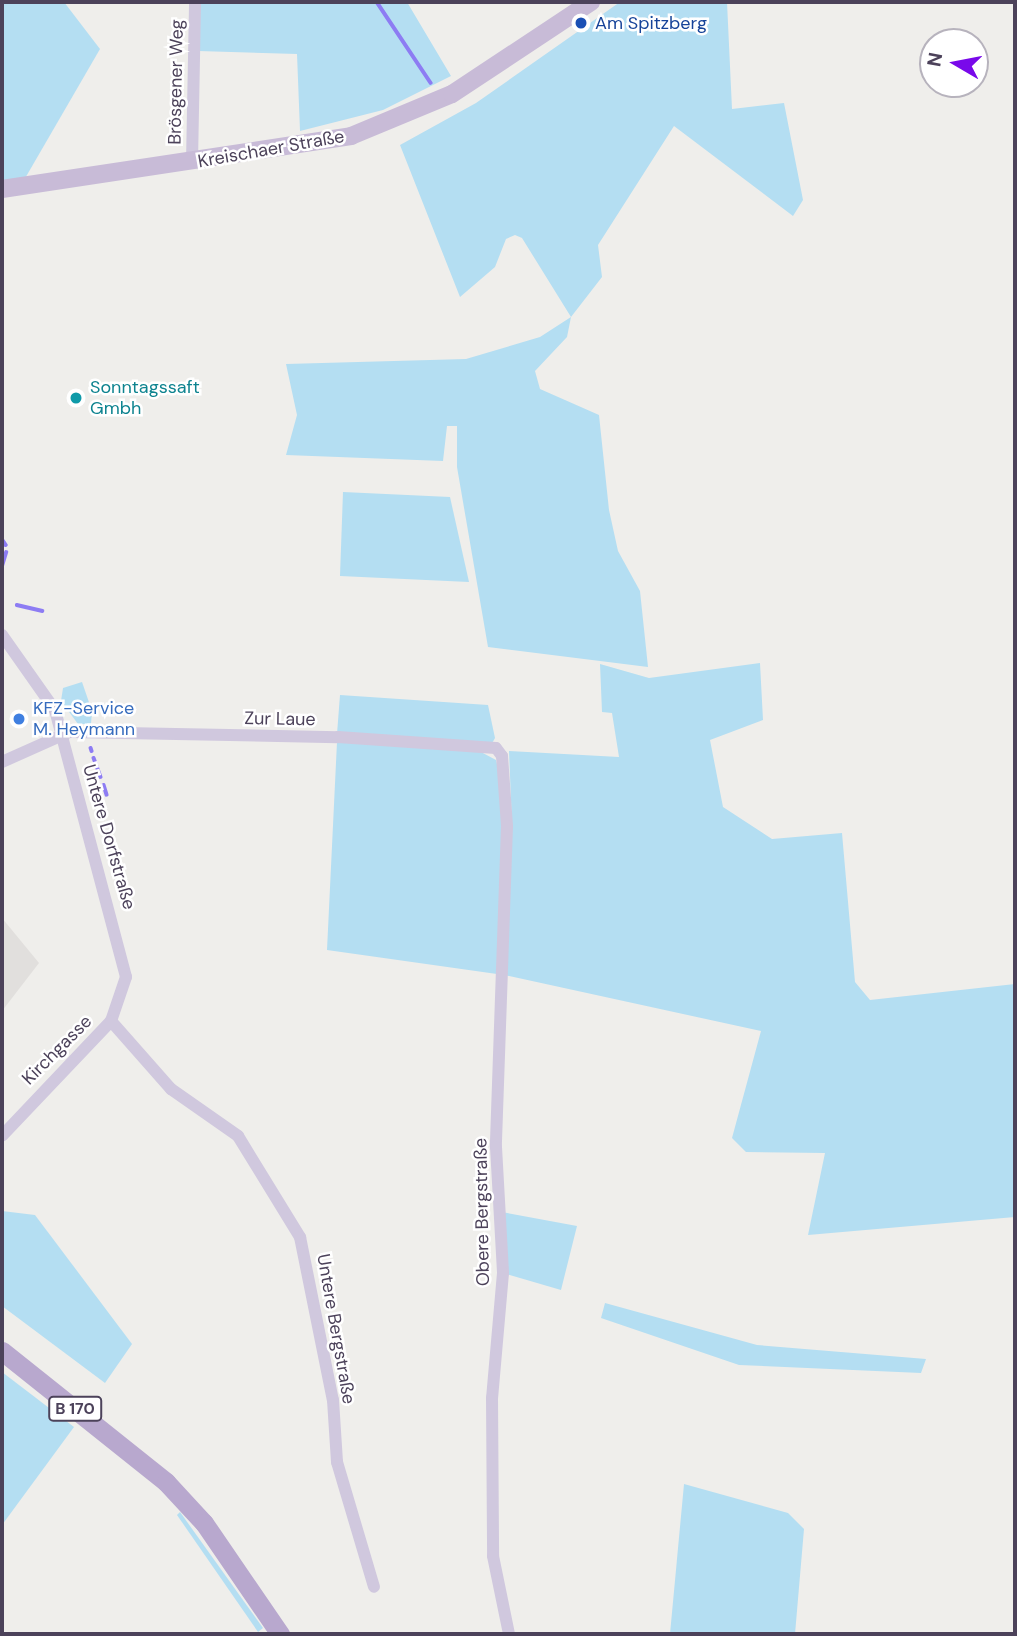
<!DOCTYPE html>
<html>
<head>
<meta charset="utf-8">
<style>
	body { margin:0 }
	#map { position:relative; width:1017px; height:1636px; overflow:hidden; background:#efeeeb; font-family:"DM Sans",sans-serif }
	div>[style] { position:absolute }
	.education>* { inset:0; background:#e1dfdd }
	.green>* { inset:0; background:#b4def2 }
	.stream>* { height:3.5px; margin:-1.75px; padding:0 1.75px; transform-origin:1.75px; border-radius:1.75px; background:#8d7cf3 }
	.street>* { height:12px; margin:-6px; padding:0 6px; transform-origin:6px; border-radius:6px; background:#d0c8de }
	.secondary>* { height:18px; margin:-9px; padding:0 9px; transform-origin:9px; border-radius:9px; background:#c8bbd7 }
	.primary>* { height:19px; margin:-9.5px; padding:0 9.5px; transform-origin:9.5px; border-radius:9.5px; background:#b8a8ce }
	.dots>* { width:19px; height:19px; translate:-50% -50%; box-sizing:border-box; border:4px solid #fff; border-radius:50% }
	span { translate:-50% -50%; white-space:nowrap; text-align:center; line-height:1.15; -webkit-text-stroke:5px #fff; paint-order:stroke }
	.shield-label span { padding:2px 5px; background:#fff; border:2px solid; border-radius:5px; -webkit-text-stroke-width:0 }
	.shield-label { font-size:16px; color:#4c425a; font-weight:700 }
	.transit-label { font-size:18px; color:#164399 }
	.left { translate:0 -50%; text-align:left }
	.street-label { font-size:18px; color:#4c425a }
	.culture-label { font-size:18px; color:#0d838f }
	.shop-label { font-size:18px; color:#366cbe }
	.frame { position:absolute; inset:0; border:4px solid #4c425a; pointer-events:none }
	.north { position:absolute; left:919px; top:28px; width:70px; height:70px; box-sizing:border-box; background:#fff; border:2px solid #b7b3bd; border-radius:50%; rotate:280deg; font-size:19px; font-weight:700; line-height:28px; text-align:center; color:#4c425a }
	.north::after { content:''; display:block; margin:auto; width:24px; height:32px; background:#7909ea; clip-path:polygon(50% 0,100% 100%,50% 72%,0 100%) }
</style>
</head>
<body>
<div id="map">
	<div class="education">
		<div style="clip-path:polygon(2px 918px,39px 963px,2px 1011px)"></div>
	</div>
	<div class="green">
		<div style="clip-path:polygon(2px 2px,64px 2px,100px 49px,20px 187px,2px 189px)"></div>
		<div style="clip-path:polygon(199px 2px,407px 2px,451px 76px,383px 110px,300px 131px,297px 54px,198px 51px)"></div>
		<div style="clip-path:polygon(620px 2px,727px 2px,732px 109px,784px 103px,803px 200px,793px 216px,674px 126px,598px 245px,602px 277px,571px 317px,567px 337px,535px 371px,540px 389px,599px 415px,609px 510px,618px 551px,640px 591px,648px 667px,488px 647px,457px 467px,457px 426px,447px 426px,443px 461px,286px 455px,297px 415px,286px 364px,466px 359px,540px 337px,571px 317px,522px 238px,515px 235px,506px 239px,495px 267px,460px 297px,400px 145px,476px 103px)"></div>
		<div style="clip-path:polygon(343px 492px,450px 497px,469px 582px,340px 576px)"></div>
		<div style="clip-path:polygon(760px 663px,763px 720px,710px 740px,723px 807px,772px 839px,842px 833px,855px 982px,870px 1000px,1015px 984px,1015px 1217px,808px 1235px,825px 1153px,746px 1152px,732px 1138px,761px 1031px,504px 975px,327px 950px,337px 742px,481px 752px,496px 760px,512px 825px,509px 751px,619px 757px,612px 713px,602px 712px,600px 664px,649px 678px)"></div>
		<div style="clip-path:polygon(82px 682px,92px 711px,91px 724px,78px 724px,61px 701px,63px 688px)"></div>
		<div style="clip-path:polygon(340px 695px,488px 705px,495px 738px,491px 745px,337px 734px)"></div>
		<div style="clip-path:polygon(2px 1211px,35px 1215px,132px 1344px,105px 1383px,2px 1306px)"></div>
		<div style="clip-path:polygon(496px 1211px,577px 1226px,561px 1290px,503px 1273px)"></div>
		<div style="clip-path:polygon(605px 1303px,757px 1345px,926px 1359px,921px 1373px,739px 1365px,601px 1318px)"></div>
		<div style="clip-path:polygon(2px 1372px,74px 1427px,2px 1525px)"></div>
		<div style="clip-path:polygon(684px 1484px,788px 1513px,804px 1529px,795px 1634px,670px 1634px)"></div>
		<div style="clip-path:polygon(180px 1512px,263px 1628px,258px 1632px,177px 1515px)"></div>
	</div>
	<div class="stream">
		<div style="left:377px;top:2px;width:97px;rotate:56.3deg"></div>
		<div style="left:2px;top:539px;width:7px;rotate:56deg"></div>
		<div style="left:2px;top:566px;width:14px;rotate:-73deg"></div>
		<div style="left:2px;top:580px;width:2px;rotate:90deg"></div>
		<div style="left:17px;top:605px;width:26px;rotate:13deg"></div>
		<div style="left:91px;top:748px;width:3px;rotate:72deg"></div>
		<div style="left:94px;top:758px;width:20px;rotate:70deg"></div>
		<div style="left:104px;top:785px;width:10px;rotate:73deg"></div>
	</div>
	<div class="street">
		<div style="left:192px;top:162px;width:160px;rotate:-88.9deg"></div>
		<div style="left:2px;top:635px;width:92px;rotate:54.8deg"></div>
		<div style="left:55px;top:710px;width:276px;rotate:75.1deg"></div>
		<div style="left:126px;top:977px;width:46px;rotate:108.8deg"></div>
		<div style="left:111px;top:1021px;width:158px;rotate:133.5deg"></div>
		<div style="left:2px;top:762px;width:73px;rotate:-24.1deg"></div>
		<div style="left:69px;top:732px;width:269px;rotate:1.1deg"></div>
		<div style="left:338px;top:737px;width:158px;rotate:4deg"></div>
		<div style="left:496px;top:748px;width:10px;rotate:53deg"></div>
		<div style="left:502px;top:756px;width:70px;rotate:85.9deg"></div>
		<div style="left:507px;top:826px;width:321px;rotate:92deg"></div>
		<div style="left:496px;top:1147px;width:126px;rotate:86.8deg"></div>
		<div style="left:503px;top:1273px;width:125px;rotate:95deg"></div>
		<div style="left:492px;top:1398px;width:158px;rotate:89.6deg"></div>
		<div style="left:493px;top:1556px;width:80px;rotate:78.4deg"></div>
		<div style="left:111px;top:1021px;width:91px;rotate:48.6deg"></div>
		<div style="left:171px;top:1089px;width:82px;rotate:35deg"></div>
		<div style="left:238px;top:1136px;width:119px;rotate:58.5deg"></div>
		<div style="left:300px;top:1237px;width:166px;rotate:78.6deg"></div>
		<div style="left:333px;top:1400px;width:62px;rotate:86.3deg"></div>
		<div style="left:337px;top:1462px;width:130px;rotate:73.5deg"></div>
	</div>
	<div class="secondary">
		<div style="left:2px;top:189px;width:353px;rotate:-8.6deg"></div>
		<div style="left:351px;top:136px;width:109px;rotate:-22.6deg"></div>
		<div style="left:452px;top:94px;width:167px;rotate:-33.5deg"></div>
	</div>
	<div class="primary">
		<div style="left:2px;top:1351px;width:210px;rotate:38.6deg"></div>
		<div style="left:166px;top:1482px;width:56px;rotate:47.2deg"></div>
		<div style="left:204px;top:1523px;width:135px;rotate:55.6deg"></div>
	</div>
	<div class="dots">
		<div style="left:581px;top:23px;background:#1a4fb4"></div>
		<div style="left:76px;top:398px;background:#0f9aa8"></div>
		<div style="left:19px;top:719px;background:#3f7fe0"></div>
	</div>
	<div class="shield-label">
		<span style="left:75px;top:1409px">B 170</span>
	</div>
	<div class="transit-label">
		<span class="left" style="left:595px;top:23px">Am Spitzberg</span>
	</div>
	<div class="street-label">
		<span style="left:176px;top:82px;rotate:-89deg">Brösgener Weg</span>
		<span style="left:271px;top:149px;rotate:-10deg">Kreischaer Straße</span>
		<span style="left:280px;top:719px;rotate:1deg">Zur Laue</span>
		<span style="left:109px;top:837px;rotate:74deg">Untere Dorfstraße</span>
		<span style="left:57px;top:1050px;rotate:-45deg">Kirchgasse</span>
		<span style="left:482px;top:1212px;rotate:-91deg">Obere Bergstraße</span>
		<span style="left:336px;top:1329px;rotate:80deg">Untere Bergstraße</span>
	</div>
	<div class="culture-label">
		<span class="left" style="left:90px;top:398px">Sonntagssaft<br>Gmbh</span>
	</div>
	<div class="shop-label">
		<span class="left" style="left:33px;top:719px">KFZ-Service<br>M. Heymann</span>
	</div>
	<div class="frame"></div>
	<div class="north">N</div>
</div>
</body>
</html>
